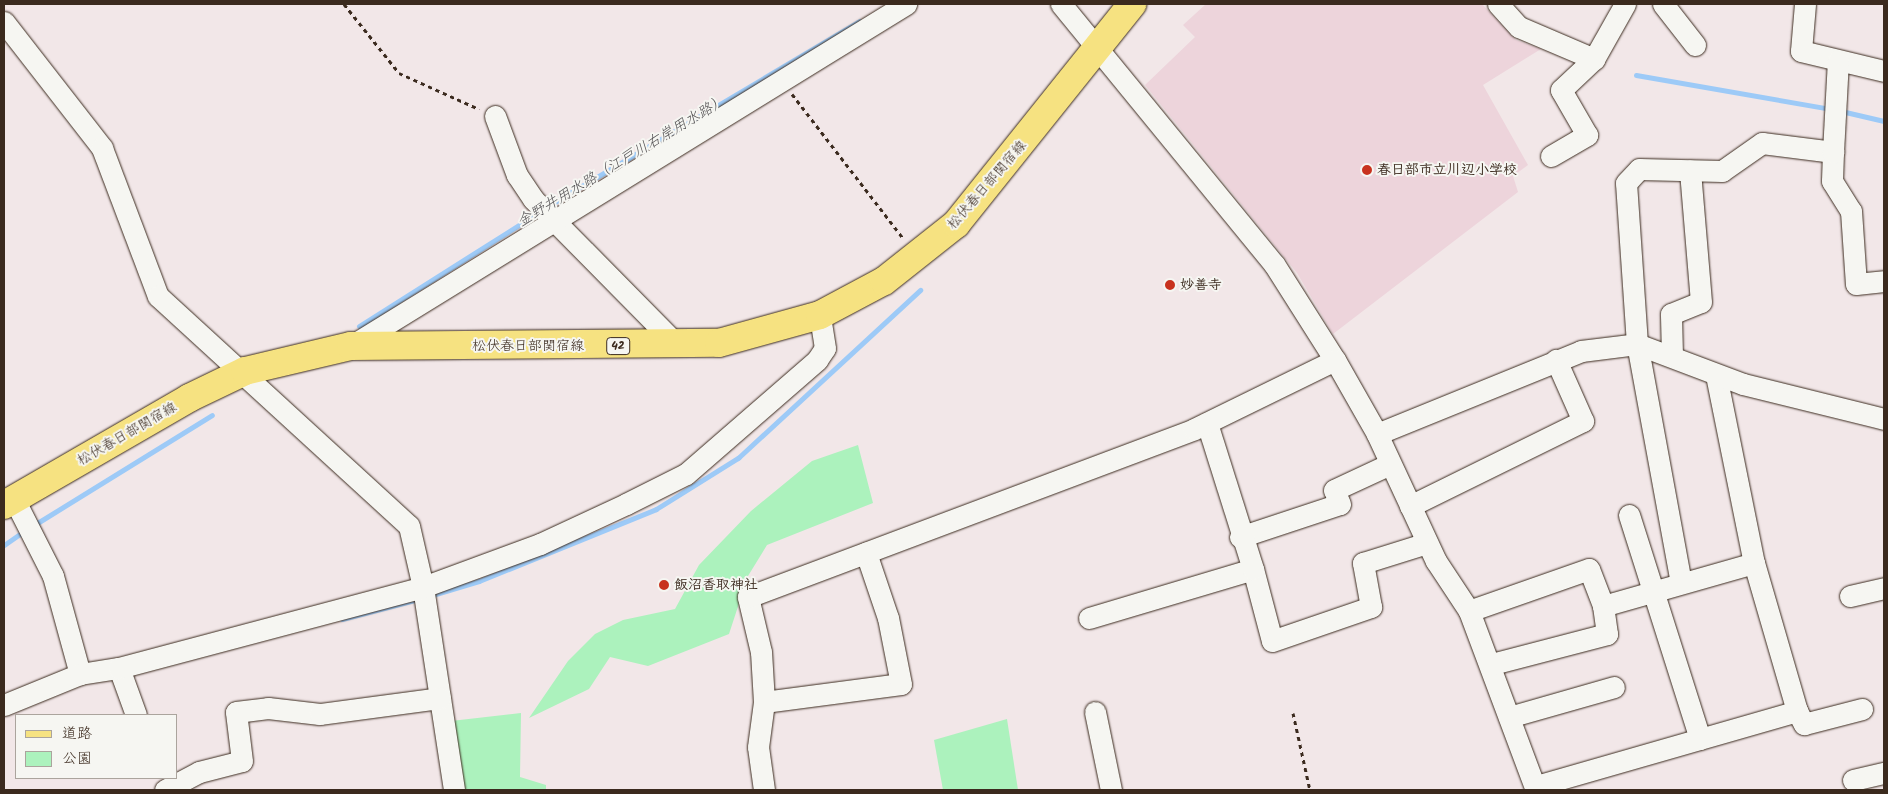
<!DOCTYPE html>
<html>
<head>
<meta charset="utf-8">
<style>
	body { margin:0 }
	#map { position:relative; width:1888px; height:794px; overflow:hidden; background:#f2e7e8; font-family:Kalam,"Klee One",sans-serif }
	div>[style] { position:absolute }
	.built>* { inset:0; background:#edd4db }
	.green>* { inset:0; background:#acf2bd }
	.stream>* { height:5px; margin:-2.5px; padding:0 2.5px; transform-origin:2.5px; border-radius:2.5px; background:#9dcaf7 }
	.path>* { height:3px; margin-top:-1.5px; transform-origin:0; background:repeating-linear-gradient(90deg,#3b2a1e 0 4px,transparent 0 8px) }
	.roads { filter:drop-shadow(0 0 1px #3b2a1e) drop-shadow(0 0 1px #3b2a1e) }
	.minor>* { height:21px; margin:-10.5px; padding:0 10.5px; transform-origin:10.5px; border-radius:10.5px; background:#f6f6f2 }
	.major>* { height:28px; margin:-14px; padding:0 14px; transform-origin:14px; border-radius:14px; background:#f6e281 }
	.dots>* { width:14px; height:14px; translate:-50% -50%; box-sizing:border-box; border:2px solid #f6f6f2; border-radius:50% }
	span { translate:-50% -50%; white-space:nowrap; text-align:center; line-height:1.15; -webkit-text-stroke:4px #f6f6f2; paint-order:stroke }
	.shield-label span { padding:1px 4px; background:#f6f6f2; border:1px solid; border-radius:4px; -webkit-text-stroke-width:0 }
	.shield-label { font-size:12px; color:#3b2a1e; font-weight:700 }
	.poi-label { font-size:14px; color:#3b2a1e; font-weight:700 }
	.left { translate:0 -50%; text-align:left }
	.street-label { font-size:14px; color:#3b2a1e }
	.water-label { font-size:15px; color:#545254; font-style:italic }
	.frame { position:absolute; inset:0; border:5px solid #3b2a1e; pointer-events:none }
	.legend { position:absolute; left:15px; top:714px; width:162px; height:65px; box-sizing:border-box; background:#f6f6f2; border:1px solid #aba49d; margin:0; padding:6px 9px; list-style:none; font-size:15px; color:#3b2a1e }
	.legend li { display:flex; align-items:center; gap:10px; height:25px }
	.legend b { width:25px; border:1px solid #aba49d }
</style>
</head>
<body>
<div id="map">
	<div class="built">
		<div style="clip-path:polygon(1206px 4px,1482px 4px,1516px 40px,1541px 49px,1483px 85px,1528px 165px,1513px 176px,1518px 192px,1333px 334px,1297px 273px,1145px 85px,1195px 37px,1183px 25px)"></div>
	</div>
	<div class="green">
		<div style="clip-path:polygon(858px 445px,873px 503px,767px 545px,748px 576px,729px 634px,648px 666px,610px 657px,589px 689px,529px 718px,568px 661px,595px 634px,623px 620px,675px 609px,699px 565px,751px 511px,812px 461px)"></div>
		<div style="clip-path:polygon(521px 713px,520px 777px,546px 785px,546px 790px,462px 790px,451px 721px)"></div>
		<div style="clip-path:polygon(1007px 719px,1018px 790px,943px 790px,934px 740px)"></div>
	</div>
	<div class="stream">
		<div style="left:1636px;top:75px;width:197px;rotate:9.9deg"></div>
		<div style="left:1841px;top:111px;width:44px;rotate:13.1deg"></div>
		<div style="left:548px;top:206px;width:362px;rotate:-30.7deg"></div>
		<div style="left:359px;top:326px;width:213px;rotate:-32.3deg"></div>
		<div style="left:34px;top:525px;width:209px;rotate:-31.7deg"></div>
		<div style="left:4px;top:545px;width:24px;rotate:-35deg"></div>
		<div style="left:429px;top:596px;width:52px;rotate:-16.7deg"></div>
		<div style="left:479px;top:581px;width:191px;rotate:-22.1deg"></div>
		<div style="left:656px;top:509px;width:97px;rotate:-31.9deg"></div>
		<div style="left:738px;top:458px;width:248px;rotate:-42.7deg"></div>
		<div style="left:342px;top:619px;width:80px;rotate:-14.6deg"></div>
	</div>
	<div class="path">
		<div style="left:344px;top:4px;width:88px;rotate:51.4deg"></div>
		<div style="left:399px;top:73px;width:88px;rotate:24.2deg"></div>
		<div style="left:792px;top:94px;width:182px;rotate:52.4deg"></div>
		<div style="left:1293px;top:713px;width:79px;rotate:77.6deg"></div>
	</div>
	<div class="roads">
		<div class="minor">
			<div style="left:1061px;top:4px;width:336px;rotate:50.7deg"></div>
			<div style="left:1274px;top:264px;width:114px;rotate:57.6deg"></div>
			<div style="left:1335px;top:360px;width:85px;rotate:60.4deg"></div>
			<div style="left:1377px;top:434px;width:140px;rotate:65.1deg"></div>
			<div style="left:1436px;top:561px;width:60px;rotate:56.6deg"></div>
			<div style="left:1469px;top:611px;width:191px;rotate:69.5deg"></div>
			<div style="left:1498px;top:4px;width:31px;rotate:48deg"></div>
			<div style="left:1519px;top:27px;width:82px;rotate:23.1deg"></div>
			<div style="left:1594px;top:59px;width:63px;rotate:-60.6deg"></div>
			<div style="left:1663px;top:4px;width:52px;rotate:52deg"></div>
			<div style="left:1805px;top:4px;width:47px;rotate:94.9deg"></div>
			<div style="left:1801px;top:51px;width:85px;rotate:13.5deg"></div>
			<div style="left:4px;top:22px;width:160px;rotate:52.1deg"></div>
			<div style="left:102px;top:148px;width:158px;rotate:69.3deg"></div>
			<div style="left:158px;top:296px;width:340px;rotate:42.5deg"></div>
			<div style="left:409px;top:526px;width:63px;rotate:77.1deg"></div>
			<div style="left:423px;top:587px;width:205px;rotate:81.3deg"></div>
			<div style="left:495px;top:116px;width:63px;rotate:69.6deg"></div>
			<div style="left:517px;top:175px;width:29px;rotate:56deg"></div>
			<div style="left:533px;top:199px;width:206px;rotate:45.4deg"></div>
			<div style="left:1833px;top:152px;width:29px;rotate:92deg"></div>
			<div style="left:1832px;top:181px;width:36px;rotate:58deg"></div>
			<div style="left:1851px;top:211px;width:73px;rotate:86.1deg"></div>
			<div style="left:1856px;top:284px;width:28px;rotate:-6deg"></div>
			<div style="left:1551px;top:156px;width:42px;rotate:-30.3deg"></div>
			<div style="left:1587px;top:135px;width:52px;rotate:-120deg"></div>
			<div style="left:1561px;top:90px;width:45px;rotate:-43.2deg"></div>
			<div style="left:351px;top:346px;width:652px;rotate:-31.64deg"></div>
			<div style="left:1672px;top:356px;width:42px;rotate:-91.4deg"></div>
			<div style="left:1671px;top:314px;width:32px;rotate:-22deg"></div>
			<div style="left:1701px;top:302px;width:132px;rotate:-94.8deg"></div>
			<div style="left:1716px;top:375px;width:192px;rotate:78.6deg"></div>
			<div style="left:1754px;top:563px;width:154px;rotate:73.8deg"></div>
			<div style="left:1797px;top:711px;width:15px;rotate:62deg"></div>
			<div style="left:1804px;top:724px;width:60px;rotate:-14.5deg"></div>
			<div style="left:1377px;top:434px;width:220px;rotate:-22.1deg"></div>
			<div style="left:1581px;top:351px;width:56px;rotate:-7.1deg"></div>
			<div style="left:1637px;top:344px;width:113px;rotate:20.7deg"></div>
			<div style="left:1743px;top:384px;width:145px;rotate:13.9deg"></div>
			<div style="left:14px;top:499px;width:86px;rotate:63.1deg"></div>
			<div style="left:53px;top:576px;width:102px;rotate:74.6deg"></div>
			<div style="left:1410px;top:506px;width:193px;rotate:-26.2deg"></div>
			<div style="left:1583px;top:421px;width:67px;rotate:-113.9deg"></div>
			<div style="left:1629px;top:515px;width:235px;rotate:72.4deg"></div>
			<div style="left:1240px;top:537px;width:105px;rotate:-18.3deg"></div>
			<div style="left:1340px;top:504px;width:15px;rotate:-113deg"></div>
			<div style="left:1334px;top:490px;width:62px;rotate:-24.9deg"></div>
			<div style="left:1253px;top:569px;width:74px;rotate:75.2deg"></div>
			<div style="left:1272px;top:641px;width:105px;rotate:-19deg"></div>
			<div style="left:1371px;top:607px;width:45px;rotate:-100.3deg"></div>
			<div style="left:1363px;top:563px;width:67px;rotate:-17.4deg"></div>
			<div style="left:1681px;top:583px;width:243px;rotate:-100.4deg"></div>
			<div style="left:1637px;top:344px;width:161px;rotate:-93.9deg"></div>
			<div style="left:1626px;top:183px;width:19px;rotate:-47deg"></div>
			<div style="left:1639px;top:169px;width:83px;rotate:1.4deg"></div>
			<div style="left:1722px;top:171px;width:49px;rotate:-35deg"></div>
			<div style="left:1762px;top:143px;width:72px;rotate:7.2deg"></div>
			<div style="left:1833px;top:152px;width:91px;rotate:-86.9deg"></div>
			<div style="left:1850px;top:596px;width:35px;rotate:-13deg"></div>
			<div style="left:1469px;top:611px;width:127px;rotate:-19.3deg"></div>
			<div style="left:1589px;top:569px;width:40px;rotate:69deg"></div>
			<div style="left:1089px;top:618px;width:171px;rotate:-16.6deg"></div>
			<div style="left:1253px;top:569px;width:153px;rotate:-107.5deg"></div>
			<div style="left:1492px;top:664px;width:119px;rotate:-14.6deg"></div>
			<div style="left:1607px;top:634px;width:28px;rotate:-98deg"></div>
			<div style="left:1603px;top:606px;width:157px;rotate:-15.9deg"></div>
			<div style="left:119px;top:668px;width:50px;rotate:70.1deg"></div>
			<div style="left:764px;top:702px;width:138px;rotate:-7.5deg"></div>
			<div style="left:901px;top:684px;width:67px;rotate:-101.1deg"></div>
			<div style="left:888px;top:618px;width:69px;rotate:-108.7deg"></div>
			<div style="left:4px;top:705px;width:82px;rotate:-22.2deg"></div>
			<div style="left:80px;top:674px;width:39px;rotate:-9deg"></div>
			<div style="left:119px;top:668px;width:315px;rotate:-14.9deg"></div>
			<div style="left:423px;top:587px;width:125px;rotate:-20.2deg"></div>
			<div style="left:540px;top:544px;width:95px;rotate:-24.9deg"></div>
			<div style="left:626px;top:504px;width:67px;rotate:-26.6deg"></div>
			<div style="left:686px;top:474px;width:174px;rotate:-41deg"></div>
			<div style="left:817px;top:360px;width:14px;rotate:-56deg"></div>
			<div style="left:825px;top:348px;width:33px;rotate:-99deg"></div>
			<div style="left:1095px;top:712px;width:80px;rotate:78.4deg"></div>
			<div style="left:1509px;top:717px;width:109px;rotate:-15.9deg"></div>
			<div style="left:1853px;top:780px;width:32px;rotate:-13deg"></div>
			<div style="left:1536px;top:786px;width:272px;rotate:-16deg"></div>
			<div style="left:165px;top:790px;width:38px;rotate:-28deg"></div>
			<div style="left:199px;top:772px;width:44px;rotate:-14.3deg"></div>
			<div style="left:242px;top:761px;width:49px;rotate:-97deg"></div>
			<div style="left:236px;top:712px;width:32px;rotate:-7deg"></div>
			<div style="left:268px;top:708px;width:52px;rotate:6.6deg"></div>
			<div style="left:320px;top:714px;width:121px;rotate:-7.6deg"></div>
			<div style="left:764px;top:790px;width:43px;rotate:-97.9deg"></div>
			<div style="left:758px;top:747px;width:45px;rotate:-82.4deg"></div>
			<div style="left:764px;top:702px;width:50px;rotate:-93.4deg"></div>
			<div style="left:761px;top:652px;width:57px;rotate:-103.3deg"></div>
			<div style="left:748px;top:597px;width:477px;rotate:-20.6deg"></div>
			<div style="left:1194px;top:429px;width:157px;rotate:-26.1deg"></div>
		</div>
		<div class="major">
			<div style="left:4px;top:505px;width:214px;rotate:-30deg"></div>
			<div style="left:189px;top:398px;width:62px;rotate:-25.7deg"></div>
			<div style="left:245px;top:371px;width:109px;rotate:-13.3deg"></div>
			<div style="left:351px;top:346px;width:368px;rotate:-0.5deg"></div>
			<div style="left:719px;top:343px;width:105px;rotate:-15.5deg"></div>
			<div style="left:820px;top:315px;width:72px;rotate:-28deg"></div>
			<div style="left:884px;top:281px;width:92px;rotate:-38.4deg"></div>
			<div style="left:956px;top:224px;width:282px;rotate:-51.3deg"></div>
		</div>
	</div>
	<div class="dots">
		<div style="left:1367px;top:170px;background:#c8321e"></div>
		<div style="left:1170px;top:285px;background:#c8321e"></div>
		<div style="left:664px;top:585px;background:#c8321e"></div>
	</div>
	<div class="shield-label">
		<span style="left:618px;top:346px">42</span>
	</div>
	<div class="poi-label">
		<span class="left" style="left:1377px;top:170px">春日部市立川辺小学校</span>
		<span class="left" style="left:1180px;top:285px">妙善寺</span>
		<span class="left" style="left:674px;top:585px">飯沼香取神社</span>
	</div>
	<div class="street-label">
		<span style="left:987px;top:185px;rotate:-49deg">松伏春日部関宿線</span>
		<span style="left:528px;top:346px">松伏春日部関宿線</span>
		<span style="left:127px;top:434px;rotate:-30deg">松伏春日部関宿線</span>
	</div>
	<div class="water-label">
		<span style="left:622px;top:162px;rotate:-31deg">金野井用水路（江戸川右岸用水路）</span>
	</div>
	<div class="frame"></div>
	<ul class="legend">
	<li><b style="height:6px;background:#f6e281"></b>道路</li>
	<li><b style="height:14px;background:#acf2bd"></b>公園</li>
	</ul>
</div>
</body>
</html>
